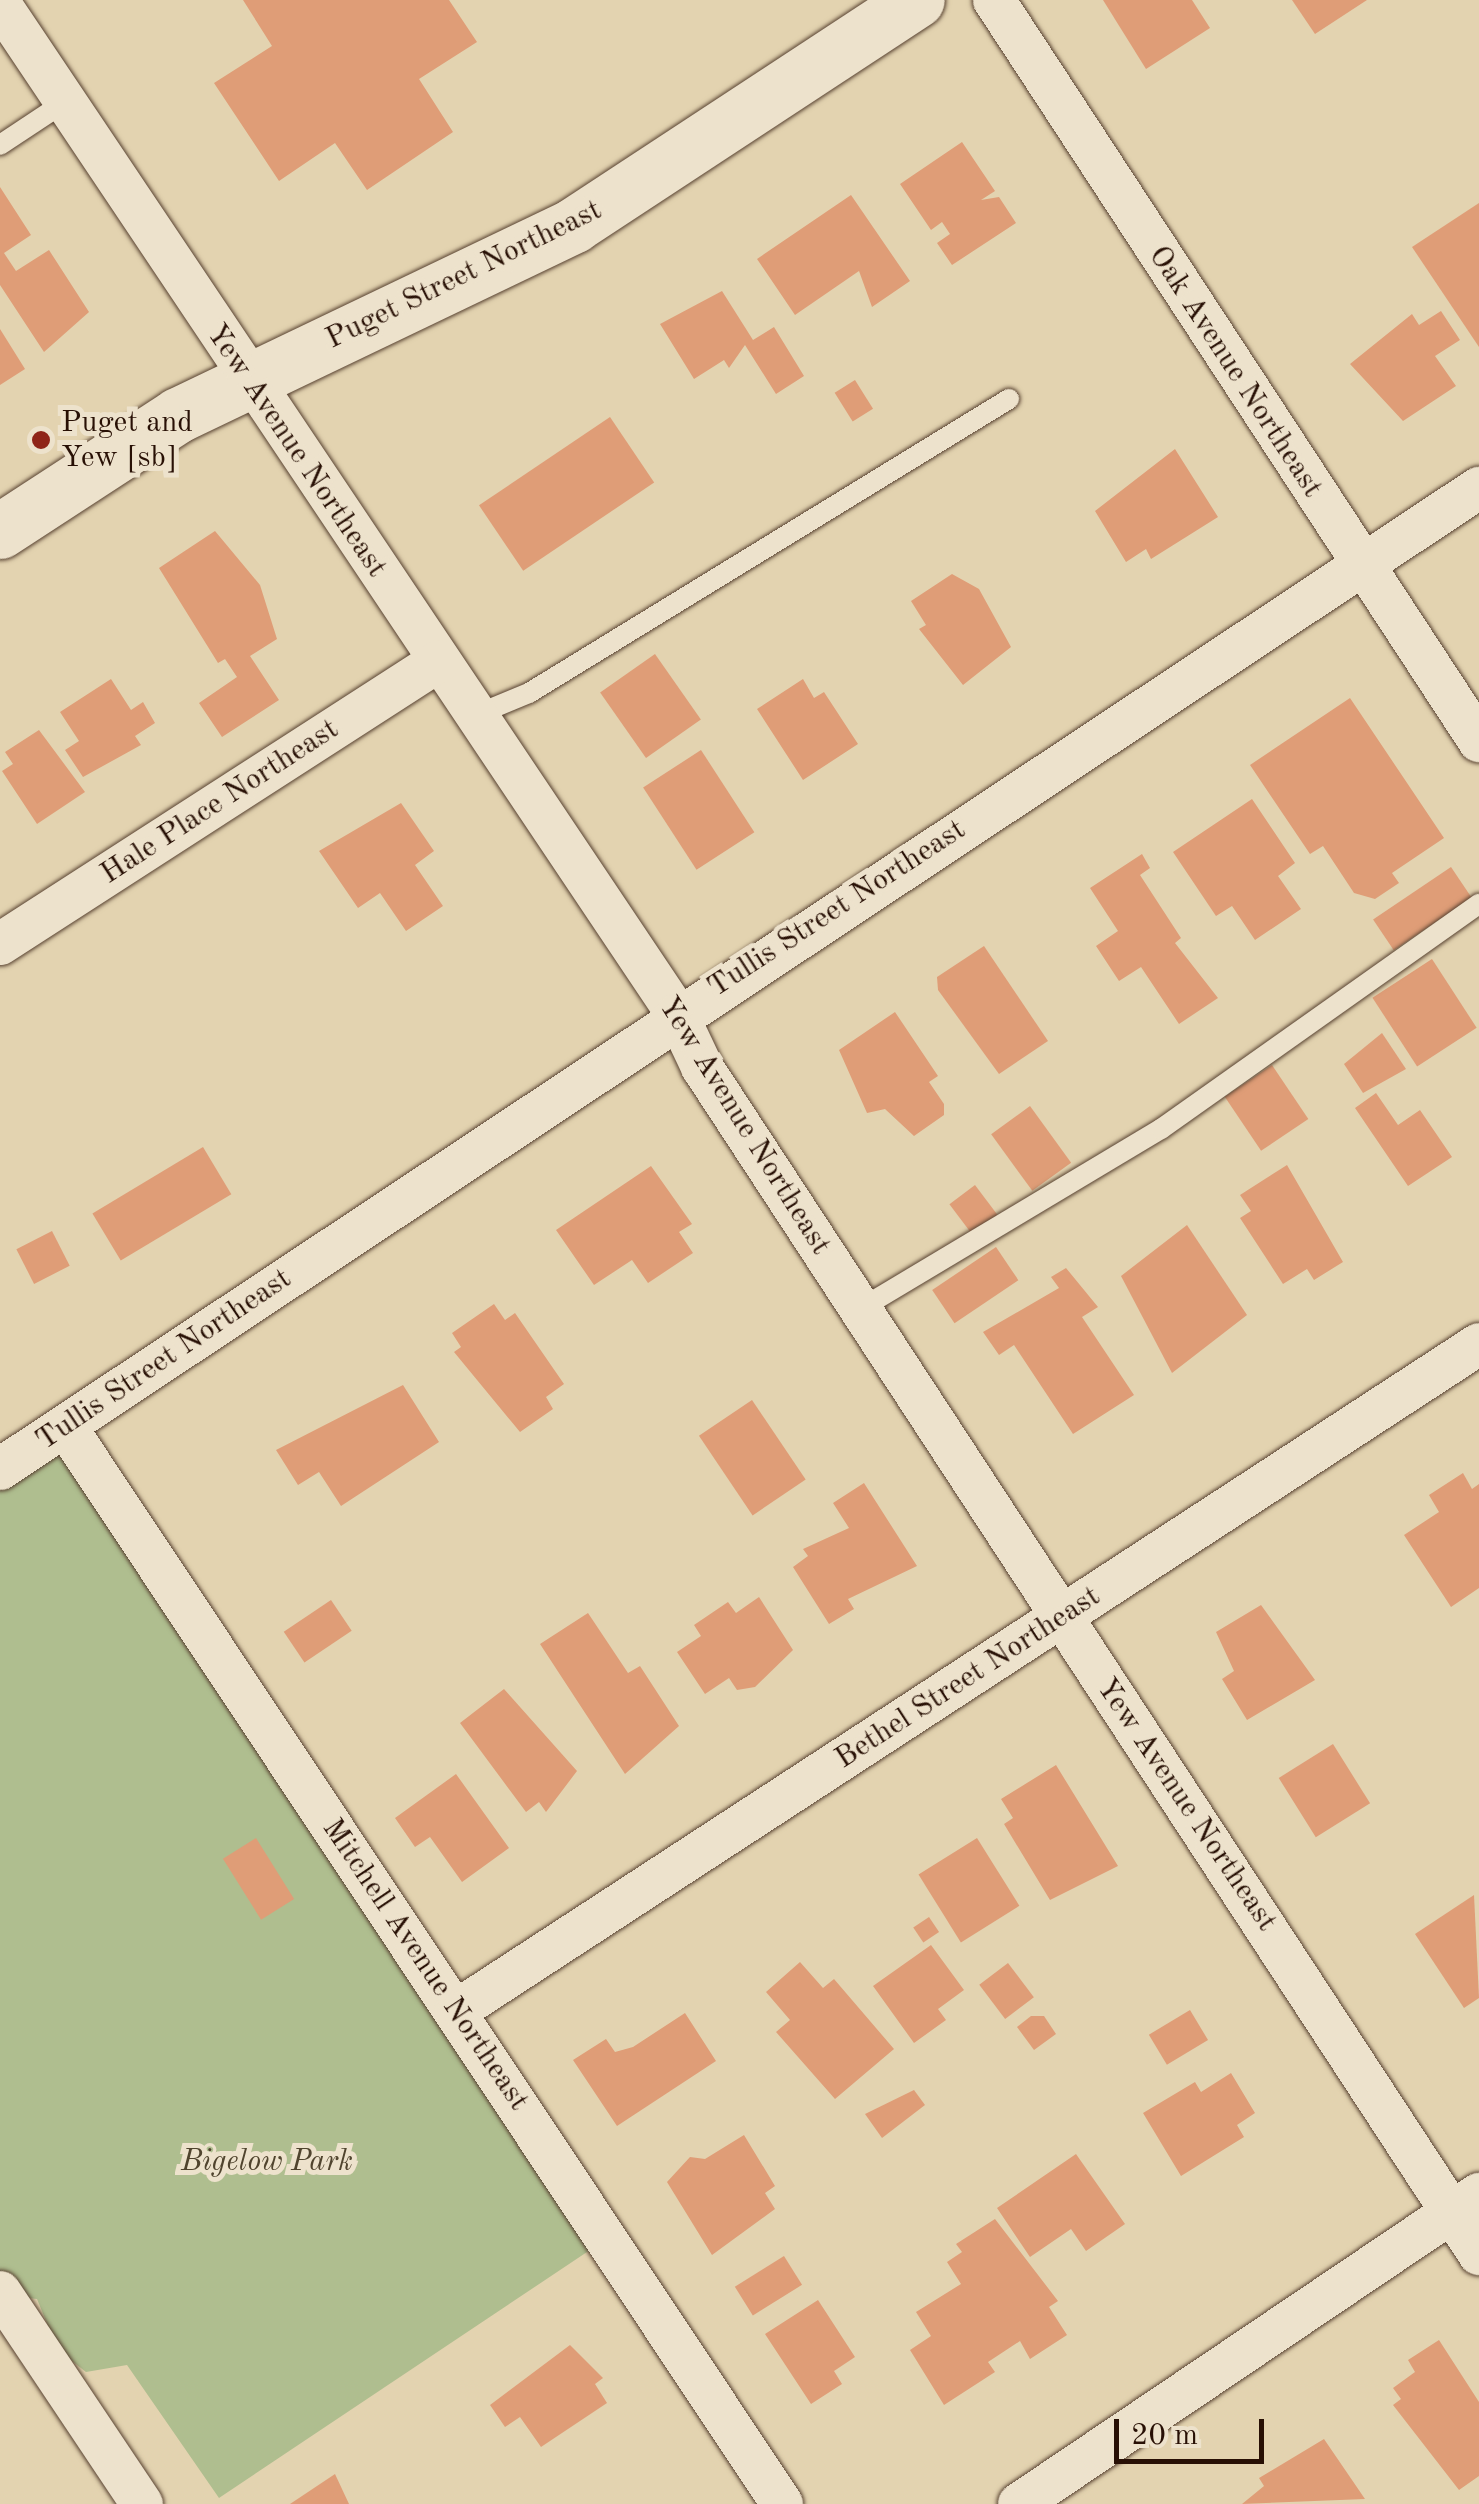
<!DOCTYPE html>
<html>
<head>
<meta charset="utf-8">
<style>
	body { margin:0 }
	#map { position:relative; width:1479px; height:2504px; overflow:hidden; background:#e3d3b0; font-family:"Old Standard TT",serif }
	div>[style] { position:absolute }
	.green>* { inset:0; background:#afbe8f }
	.building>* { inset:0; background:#df9d77; transform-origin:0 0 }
	.roads { filter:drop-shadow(0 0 2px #574130) drop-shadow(0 0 2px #574130) }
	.lane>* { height:20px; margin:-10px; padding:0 10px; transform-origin:10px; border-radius:10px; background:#ede2cc }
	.street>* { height:42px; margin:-21px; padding:0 21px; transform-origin:21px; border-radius:21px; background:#ede2cc }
	.secondary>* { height:55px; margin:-27.5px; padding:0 27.5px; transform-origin:27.5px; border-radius:27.5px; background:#ede2cc }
	.dots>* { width:28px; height:28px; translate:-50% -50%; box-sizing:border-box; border:5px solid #ede2cc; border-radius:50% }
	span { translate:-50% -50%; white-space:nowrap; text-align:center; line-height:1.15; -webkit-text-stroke:10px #ede2cc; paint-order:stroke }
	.street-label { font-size:30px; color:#281005 }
	.poi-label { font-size:30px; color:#281005 }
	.left { translate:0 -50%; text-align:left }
	.park-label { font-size:30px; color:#50442e; font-style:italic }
	.scale { position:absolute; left:1114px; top:2419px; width:150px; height:45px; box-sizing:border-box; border:5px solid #281005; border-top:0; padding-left:12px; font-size:30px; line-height:35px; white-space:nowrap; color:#281005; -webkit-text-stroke:8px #ede2cc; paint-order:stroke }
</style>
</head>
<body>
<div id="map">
	<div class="green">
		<div style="clip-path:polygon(59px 1443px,596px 2246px,219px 2498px,127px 2365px,86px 2372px,58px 2350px,37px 2299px,13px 2296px,0 2273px,0 1482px)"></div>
	</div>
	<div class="building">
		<div style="clip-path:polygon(243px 0,449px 0,477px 42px,419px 79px,453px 132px,367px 190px,335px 143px,279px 181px,214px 83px,272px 46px)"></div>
		<div style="clip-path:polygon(1103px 0,1192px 0,1210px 28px,1146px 69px)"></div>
		<div style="clip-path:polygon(1292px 0,1367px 0,1315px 34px)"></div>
		<div style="clip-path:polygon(962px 142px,995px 191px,981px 200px,999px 197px,1016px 223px,952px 265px,937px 243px,950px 234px,942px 222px,931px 230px,900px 184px)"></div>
		<div style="clip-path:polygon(0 187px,31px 235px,4px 253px,16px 271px,49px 250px,89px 312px,44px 352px,0 285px)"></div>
		<div style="clip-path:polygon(851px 195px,910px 281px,872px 307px,859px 271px,795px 315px,757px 259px)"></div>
		<div style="clip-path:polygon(1479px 203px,1479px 347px,1412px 247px)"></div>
		<div style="clip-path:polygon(722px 291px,753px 340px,774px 327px,804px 376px,776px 394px,745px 345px,729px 368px,724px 360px,694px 379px,660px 324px)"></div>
		<div style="clip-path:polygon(1441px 311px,1460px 340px,1435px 356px,1456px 386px,1403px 421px,1350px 364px,1412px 314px,1419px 325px)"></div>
		<div style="clip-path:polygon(0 329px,25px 369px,0 385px)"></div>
		<div style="left:855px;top:380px;width:34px;height:24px;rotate:58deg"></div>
		<div style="left:610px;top:417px;width:79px;height:158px;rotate:56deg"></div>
		<div style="clip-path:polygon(1175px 449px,1218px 517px,1151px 559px,1146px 549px,1126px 562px,1095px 511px)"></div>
		<div style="clip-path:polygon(215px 531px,260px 585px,277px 639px,250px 656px,279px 700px,222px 737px,199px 703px,237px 677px,225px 659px,218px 663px,159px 568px)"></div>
		<div style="clip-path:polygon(952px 574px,979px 589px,1011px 647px,963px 685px,919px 629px,926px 625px,911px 601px)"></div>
		<div style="left:655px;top:654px;width:80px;height:67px;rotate:55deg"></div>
		<div style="clip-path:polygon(111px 679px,131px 710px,143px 702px,155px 723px,135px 736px,141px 745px,83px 777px,65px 750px,79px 741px,60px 712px)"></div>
		<div style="clip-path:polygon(803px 679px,814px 698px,824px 692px,858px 744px,803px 780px,757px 709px)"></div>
		<div style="clip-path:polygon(1350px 698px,1444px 838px,1392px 873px,1399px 883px,1375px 899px,1354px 893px,1323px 846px,1310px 854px,1250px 765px)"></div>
		<div style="clip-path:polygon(39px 730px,85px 792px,37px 824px,2px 771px,13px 764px,5px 752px)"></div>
		<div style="left:701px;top:750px;width:98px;height:69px;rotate:57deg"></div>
		<div style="clip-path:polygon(1252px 799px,1295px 863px,1278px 876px,1301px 909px,1255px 940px,1232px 906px,1216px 916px,1173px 852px)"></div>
		<div style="clip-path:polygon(401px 803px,434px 851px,415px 865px,443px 906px,406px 931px,380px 893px,358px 908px,319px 851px)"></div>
		<div style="clip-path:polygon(1142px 854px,1150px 868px,1140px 875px,1181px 938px,1175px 943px,1218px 998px,1179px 1024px,1141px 967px,1119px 981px,1096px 946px,1118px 931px,1090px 888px)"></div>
		<div style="left:1451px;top:867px;width:37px;height:94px;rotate:56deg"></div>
		<div style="clip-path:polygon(984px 946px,1048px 1041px,999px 1074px,938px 990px,937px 977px)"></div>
		<div style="left:1432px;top:959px;width:82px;height:71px;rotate:57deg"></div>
		<div style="clip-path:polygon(895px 1012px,938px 1076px,929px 1082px,944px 1104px,944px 1115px,914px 1136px,885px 1109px,867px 1113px,839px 1050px)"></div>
		<div style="clip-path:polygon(1382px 1033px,1406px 1069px,1363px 1093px,1344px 1064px)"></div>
		<div style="left:1272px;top:1065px;width:65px;height:57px;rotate:56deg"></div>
		<div style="clip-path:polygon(1376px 1093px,1398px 1125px,1420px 1110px,1452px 1157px,1408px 1186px,1355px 1108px)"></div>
		<div style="left:1030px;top:1106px;width:70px;height:48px;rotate:54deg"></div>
		<div style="left:203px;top:1147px;width:55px;height:129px;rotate:59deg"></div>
		<div style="clip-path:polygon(1287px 1165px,1343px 1262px,1314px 1280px,1307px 1269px,1283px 1284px,1240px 1218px,1251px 1211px,1240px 1195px)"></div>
		<div style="clip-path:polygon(651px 1166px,692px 1224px,679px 1232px,693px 1253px,648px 1283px,632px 1260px,594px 1285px,556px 1230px)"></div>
		<div style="left:975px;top:1185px;width:40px;height:32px;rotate:53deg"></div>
		<div style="clip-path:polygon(1187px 1225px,1247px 1315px,1172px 1373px,1121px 1276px)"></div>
		<div style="left:52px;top:1231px;width:39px;height:40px;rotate:63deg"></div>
		<div style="left:996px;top:1247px;width:40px;height:77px;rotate:56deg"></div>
		<div style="clip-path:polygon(1066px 1268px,1098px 1307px,1082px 1317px,1134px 1395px,1073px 1434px,1014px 1345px,999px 1355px,983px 1332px,1059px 1288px,1051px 1277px)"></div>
		<div style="clip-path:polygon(494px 1304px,505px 1320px,515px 1313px,564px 1384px,546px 1397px,553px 1409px,520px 1432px,454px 1352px,461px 1347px,452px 1333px)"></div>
		<div style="clip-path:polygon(403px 1385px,439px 1442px,341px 1506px,319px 1472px,298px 1485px,276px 1450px)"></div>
		<div style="left:752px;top:1400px;width:96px;height:64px;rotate:56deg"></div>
		<div style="clip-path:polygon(1463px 1473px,1472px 1489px,1479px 1484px,1479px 1588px,1451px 1607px,1404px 1535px,1439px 1512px,1429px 1495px)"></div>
		<div style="clip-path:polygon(864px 1483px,917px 1566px,848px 1599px,854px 1609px,829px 1624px,793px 1567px,808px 1556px,803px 1549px,849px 1528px,833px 1503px)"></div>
		<div style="clip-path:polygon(759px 1597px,793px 1650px,755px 1687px,737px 1690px,729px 1678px,705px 1694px,677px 1652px,701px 1636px,694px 1625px,728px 1602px,736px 1613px)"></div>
		<div style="left:331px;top:1600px;width:37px;height:57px;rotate:56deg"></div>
		<div style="clip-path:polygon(1261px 1605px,1315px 1680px,1247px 1720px,1222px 1679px,1234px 1671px,1216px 1632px)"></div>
		<div style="clip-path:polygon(588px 1613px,628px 1673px,640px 1666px,679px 1726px,625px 1774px,540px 1644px)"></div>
		<div style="clip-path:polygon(504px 1689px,577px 1771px,546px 1812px,539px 1802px,526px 1812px,460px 1723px)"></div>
		<div style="left:1333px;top:1744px;width:70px;height:64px;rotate:58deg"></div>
		<div style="clip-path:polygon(1056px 1765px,1118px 1866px,1050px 1900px,1004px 1824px,1013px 1818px,1001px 1799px)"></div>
		<div style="clip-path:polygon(456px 1774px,509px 1848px,462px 1882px,430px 1837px,415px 1847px,395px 1818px)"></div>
		<div style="left:256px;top:1838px;width:72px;height:39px;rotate:58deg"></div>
		<div style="left:977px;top:1838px;width:80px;height:69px;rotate:58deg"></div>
		<div style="clip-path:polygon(1474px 1895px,1479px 1998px,1464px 2008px,1415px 1934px)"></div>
		<div style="left:929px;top:1917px;width:18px;height:19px;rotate:56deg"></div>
		<div style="clip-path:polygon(931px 1945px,964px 1990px,938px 2009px,946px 2020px,914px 2043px,873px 1986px)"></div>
		<div style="clip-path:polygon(800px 1962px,823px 1988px,834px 1979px,894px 2049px,835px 2099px,776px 2032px,790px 2020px,766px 1992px)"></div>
		<div style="left:1008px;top:1963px;width:43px;height:36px;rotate:53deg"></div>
		<div style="left:1190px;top:2010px;width:35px;height:48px;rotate:59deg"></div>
		<div style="clip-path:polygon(685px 2013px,716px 2061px,617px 2126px,573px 2060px,606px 2039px,615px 2052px,633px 2047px)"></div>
		<div style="clip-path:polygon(1031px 2016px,1044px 2016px,1056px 2034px,1034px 2050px,1017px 2027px)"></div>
		<div style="clip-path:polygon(1231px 2073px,1255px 2113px,1237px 2125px,1244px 2137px,1181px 2176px,1143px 2113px,1195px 2082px,1201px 2092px)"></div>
		<div style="clip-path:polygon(914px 2090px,925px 2105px,882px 2138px,865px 2114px)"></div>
		<div style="clip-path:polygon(744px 2135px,775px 2186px,765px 2193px,775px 2209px,712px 2255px,667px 2182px,690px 2157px,705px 2159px)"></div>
		<div style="clip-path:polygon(1076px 2154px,1125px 2224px,1086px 2251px,1071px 2229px,1030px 2257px,997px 2208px)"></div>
		<div style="clip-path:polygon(995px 2219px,1058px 2301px,1049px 2307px,1067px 2335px,1030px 2359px,1020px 2341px,988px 2362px,995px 2372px,944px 2405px,910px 2350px,931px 2336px,916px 2312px,961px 2284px,947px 2262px,962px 2252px,956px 2244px)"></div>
		<div style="left:784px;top:2256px;width:34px;height:58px;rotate:58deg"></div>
		<div style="clip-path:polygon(818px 2300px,855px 2357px,834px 2371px,842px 2384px,811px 2404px,765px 2334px)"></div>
		<div style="clip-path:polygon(1439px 2340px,1479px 2402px,1479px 2476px,1459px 2490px,1393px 2405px,1401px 2399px,1393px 2388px,1415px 2372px,1408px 2360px)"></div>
		<div style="clip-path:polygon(570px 2345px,603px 2378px,595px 2384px,607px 2403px,541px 2447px,520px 2417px,505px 2427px,490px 2405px)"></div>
		<div style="clip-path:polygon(1324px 2439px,1365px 2499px,1242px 2504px,1264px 2486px,1259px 2478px)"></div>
		<div style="clip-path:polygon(335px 2474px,349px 2504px,290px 2504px)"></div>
	</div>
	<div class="roads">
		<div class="lane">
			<div style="left:0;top:145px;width:78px;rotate:-33.5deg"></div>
			<div style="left:476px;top:715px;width:57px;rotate:-22.5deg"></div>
			<div style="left:529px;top:693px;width:563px;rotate:-31.49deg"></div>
			<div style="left:860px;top:1309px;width:351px;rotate:-30.9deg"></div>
			<div style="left:1161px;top:1129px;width:390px;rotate:-35.3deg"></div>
		</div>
		<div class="street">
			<div style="left:994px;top:0;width:886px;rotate:56.79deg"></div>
			<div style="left:0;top:4px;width:1216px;rotate:56.17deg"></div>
			<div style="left:677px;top:1014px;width:59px;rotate:64.7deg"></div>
			<div style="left:702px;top:1067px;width:1419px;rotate:56.79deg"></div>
			<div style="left:0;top:944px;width:522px;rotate:-32.81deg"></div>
			<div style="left:66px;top:1427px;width:1293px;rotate:56.38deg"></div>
			<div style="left:0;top:1469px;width:1775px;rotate:-33.56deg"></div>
			<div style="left:456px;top:2011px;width:1221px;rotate:-33.1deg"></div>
			<div style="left:0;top:2292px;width:255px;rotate:56.2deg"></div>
			<div style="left:1019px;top:2504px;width:555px;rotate:-33.98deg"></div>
		</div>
		<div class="secondary">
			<div style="left:0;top:531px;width:212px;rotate:-33.1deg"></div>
			<div style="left:178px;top:415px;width:439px;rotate:-25.6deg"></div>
			<div style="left:574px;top:225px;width:410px;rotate:-33.3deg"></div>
		</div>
	</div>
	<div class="dots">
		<div style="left:41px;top:440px;background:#8f2418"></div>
	</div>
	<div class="street-label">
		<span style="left:464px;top:275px;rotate:-26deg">Puget Street Northeast</span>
		<span style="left:1235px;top:372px;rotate:57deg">Oak Avenue Northeast</span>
		<span style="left:296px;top:451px;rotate:56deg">Yew Avenue Northeast</span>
		<span style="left:220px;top:802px;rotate:-33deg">Hale Place Northeast</span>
		<span style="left:837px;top:909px;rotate:-33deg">Tullis Street Northeast</span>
		<span style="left:744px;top:1126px;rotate:58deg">Yew Avenue Northeast</span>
		<span style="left:164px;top:1360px;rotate:-34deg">Tullis Street Northeast</span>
		<span style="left:968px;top:1678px;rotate:-33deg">Bethel Street Northeast</span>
		<span style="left:1186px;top:1805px;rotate:56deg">Yew Avenue Northeast</span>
		<span style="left:425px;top:1965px;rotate:56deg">Mitchell Avenue Northeast</span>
	</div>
	<div class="poi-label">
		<span class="left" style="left:61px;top:440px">Puget and<br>Yew [sb]</span>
	</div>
	<div class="park-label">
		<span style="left:267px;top:2162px">Bigelow Park</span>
	</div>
	<div class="scale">20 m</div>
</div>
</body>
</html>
